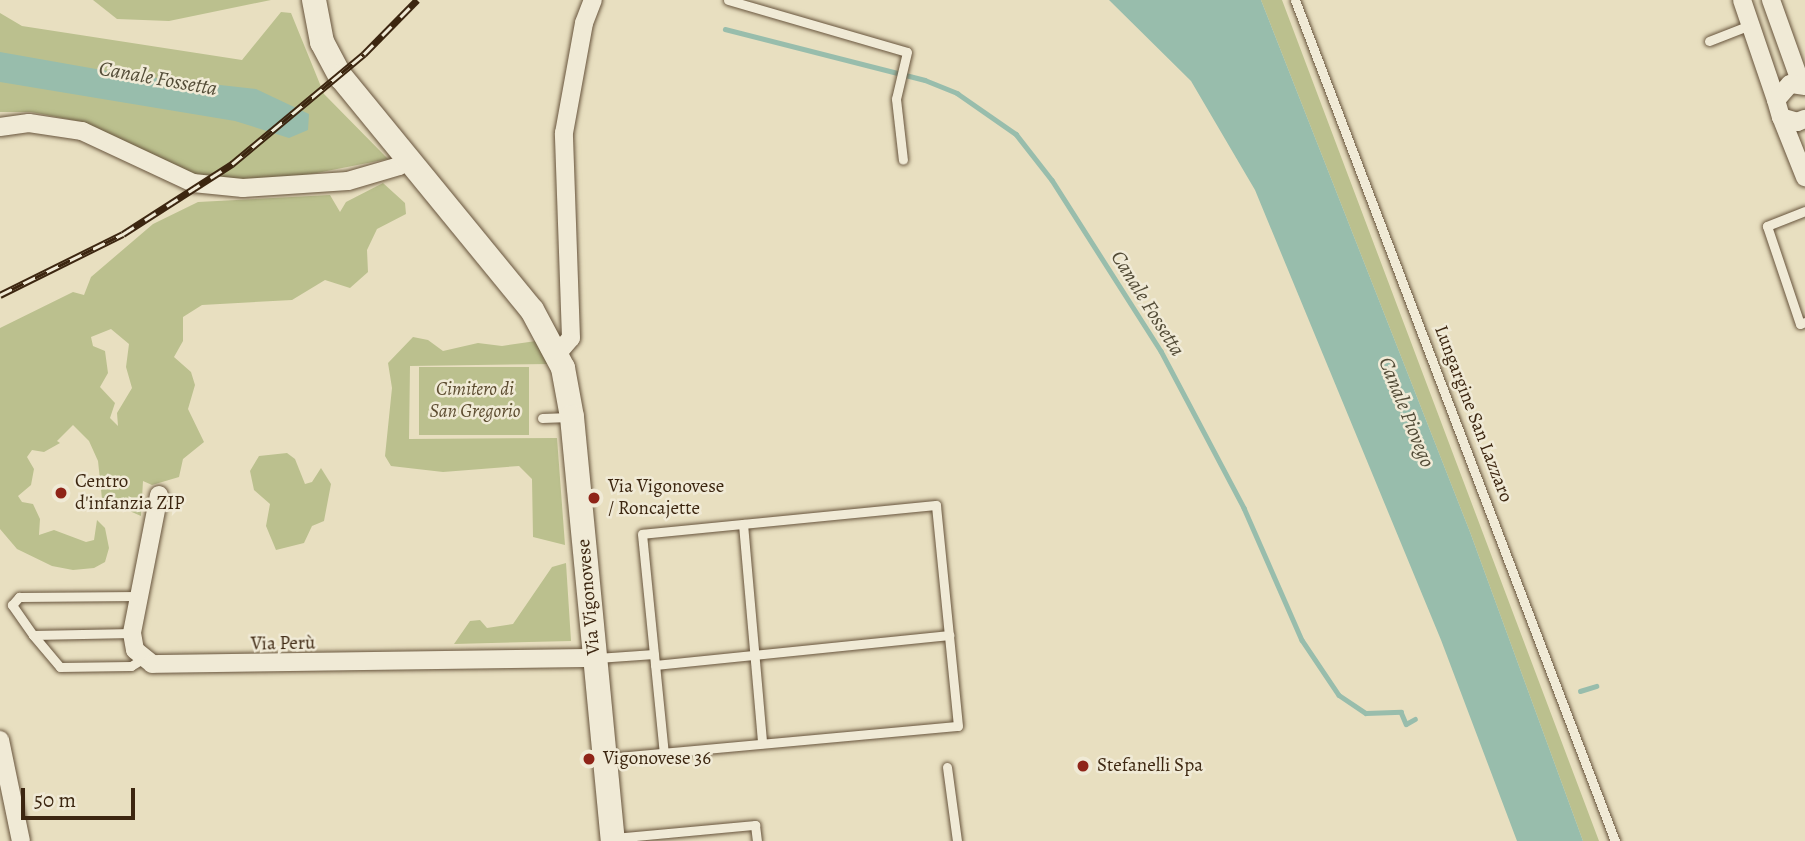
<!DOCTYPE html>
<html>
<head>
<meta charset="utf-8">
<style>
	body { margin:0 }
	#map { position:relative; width:1805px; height:841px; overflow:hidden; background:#e8dfc0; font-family:Alegreya,serif }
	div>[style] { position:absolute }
	.green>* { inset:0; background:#bbc08e; transform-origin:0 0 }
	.water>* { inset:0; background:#98bdac }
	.stream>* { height:4.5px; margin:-2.25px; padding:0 2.25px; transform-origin:2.25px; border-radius:2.25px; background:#98bdac }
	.roads { filter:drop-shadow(0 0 2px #67543c) drop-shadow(0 0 2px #67543c) }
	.service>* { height:9px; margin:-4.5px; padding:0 4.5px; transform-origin:4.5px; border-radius:4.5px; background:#f0ead6 }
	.minor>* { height:18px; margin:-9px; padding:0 9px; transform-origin:9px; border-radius:9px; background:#f0ead6 }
	.secondary>* { height:24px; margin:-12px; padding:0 12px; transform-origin:12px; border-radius:12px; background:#f0ead6 }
	.rail>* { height:7px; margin-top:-3.5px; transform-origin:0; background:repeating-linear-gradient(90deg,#f0ead6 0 13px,#3c2610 0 26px); box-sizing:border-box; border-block:2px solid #3c2610 }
	.dots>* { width:19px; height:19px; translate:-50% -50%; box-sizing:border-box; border:4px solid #f0ead6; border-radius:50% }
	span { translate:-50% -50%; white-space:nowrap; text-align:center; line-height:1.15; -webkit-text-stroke:5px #f0ead6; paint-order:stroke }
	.park-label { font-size:19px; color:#5c4c30; font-style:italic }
	.street-label { font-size:19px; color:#3c2610 }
	.poi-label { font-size:19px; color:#3c2610 }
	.left { translate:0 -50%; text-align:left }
	.water-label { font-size:21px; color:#534c37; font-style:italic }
	.scale { position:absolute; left:21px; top:788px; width:114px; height:32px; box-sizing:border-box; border:4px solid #3c2610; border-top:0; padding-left:9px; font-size:21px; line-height:24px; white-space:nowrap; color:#3c2610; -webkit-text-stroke:5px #f0ead6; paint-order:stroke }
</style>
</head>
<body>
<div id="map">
	<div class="green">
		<div style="clip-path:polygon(93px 0,271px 0,169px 21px,117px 19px)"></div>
		<div style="clip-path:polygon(1261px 0,1282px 0,1599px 841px,1583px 841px,1470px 532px)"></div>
		<div style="clip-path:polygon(281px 12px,291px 13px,324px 94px,388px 159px,281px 180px,196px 180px,83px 122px,31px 112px,0 112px,0 13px,22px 26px,242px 60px)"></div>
		<div style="clip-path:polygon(evenodd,383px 183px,405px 203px,406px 214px,377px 229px,367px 250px,368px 272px,350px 288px,325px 280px,292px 300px,202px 305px,183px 317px,183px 341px,174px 357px,191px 372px,195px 385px,188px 409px,204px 442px,183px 459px,179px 477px,152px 485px,143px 481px,141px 516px,102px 499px,98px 461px,89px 441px,73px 425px,57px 441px,60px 443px,44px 452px,32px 450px,27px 457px,34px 469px,31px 485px,18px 496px,22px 502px,33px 504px,40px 519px,39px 535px,54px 530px,86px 542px,94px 540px,97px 520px,105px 528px,109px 548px,105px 562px,94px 568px,73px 570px,52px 566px,17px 549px,0 529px,0 328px,73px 292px,84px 295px,91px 277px,153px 224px,198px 202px,330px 195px,340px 212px,346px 202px,383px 183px,111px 329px,129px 344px,126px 367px,132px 388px,117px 413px,118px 426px,110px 418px,115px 403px,100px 387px,108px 373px,105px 351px,93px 346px,91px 337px,111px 329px)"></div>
		<div style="clip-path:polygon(413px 337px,428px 340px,443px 351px,478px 343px,502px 346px,536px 341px,549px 364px,410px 366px,409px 439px,557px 438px,565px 545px,533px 537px,532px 479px,519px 466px,443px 472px,391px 466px,385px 456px,392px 388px,388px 363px)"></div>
		<div style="left:419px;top:367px;width:110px;height:68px"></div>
		<div style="clip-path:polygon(287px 453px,295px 459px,305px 484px,312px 482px,321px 468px,331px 484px,324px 521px,312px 526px,304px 543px,276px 550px,266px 526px,270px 504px,254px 490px,250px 471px,259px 456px)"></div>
		<div style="clip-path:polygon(566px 563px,571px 641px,454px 644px,470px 621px,480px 620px,487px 628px,513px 624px,552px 567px)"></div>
	</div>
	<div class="water">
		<div style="clip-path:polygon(1109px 0,1261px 0,1470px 532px,1583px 841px,1517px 841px,1441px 640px,1255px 190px,1191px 81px)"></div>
		<div style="clip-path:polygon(0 52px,130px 75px,256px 89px,309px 114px,308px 130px,289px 138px,235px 121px,0 82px)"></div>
	</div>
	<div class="stream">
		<div style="left:725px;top:29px;width:206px;rotate:14.3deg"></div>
		<div style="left:925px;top:80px;width:35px;rotate:22deg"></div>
		<div style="left:957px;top:93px;width:72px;rotate:34.8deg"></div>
		<div style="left:1016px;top:134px;width:58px;rotate:52deg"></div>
		<div style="left:1052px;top:180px;width:203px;rotate:57.5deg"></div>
		<div style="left:1161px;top:351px;width:178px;rotate:62.1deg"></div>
		<div style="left:1244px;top:508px;width:144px;rotate:66.3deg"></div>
		<div style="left:1302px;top:640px;width:66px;rotate:56.1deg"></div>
		<div style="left:1339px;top:695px;width:32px;rotate:34deg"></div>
		<div style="left:1366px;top:713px;width:35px;rotate:-2deg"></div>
		<div style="left:1401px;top:712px;width:13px;rotate:67deg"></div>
		<div style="left:1406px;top:724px;width:10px;rotate:-29deg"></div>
		<div style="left:1580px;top:691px;width:17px;rotate:-17deg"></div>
	</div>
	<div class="roads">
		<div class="service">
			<div style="left:728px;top:0;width:186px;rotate:16.2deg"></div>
			<div style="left:907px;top:52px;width:48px;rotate:103.2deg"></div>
			<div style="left:896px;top:99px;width:61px;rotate:83.5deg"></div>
			<div style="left:1295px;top:0;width:900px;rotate:69.17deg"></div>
			<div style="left:1709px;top:41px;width:44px;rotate:-21.3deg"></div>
			<div style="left:1805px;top:211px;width:41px;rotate:158.5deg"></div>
			<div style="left:1767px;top:226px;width:103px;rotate:71.4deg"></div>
			<div style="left:1800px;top:324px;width:5px;rotate:-22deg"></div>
			<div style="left:542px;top:418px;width:28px;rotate:-2deg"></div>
			<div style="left:743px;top:524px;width:220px;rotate:85deg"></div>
			<div style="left:132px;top:633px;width:99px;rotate:178.8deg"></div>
			<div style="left:33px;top:635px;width:37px;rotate:-125deg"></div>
			<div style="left:12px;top:605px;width:11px;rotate:-49deg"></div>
			<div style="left:19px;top:597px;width:119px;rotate:-0.5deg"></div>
			<div style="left:33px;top:635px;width:42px;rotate:49.8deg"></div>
			<div style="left:60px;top:667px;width:71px;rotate:-0.8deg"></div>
			<div style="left:131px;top:666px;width:13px;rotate:-32deg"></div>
			<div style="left:597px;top:658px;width:57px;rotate:-4deg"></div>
			<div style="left:655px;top:665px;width:296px;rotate:-5.8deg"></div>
			<div style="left:606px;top:758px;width:353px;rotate:-5.2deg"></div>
			<div style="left:958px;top:726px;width:222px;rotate:-95.7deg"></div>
			<div style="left:936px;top:505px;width:295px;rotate:174.4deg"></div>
			<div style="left:642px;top:534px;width:220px;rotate:84.3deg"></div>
			<div style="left:947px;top:767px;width:75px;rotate:82.3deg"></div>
			<div style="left:614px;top:838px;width:142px;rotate:-5.3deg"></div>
			<div style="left:755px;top:825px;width:16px;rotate:83deg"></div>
		</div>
		<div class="minor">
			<div style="left:1742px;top:0;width:106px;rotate:71.2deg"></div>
			<div style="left:1771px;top:0;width:89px;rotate:70.3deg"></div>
			<div style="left:1805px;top:86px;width:15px;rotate:-172deg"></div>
			<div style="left:1790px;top:84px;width:21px;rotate:131deg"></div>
			<div style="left:1776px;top:100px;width:18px;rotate:74deg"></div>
			<div style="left:1781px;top:117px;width:17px;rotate:17deg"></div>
			<div style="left:1797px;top:122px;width:9px;rotate:-21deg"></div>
			<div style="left:1781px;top:117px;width:65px;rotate:68.2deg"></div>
			<div style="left:0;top:127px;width:29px;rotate:-8deg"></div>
			<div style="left:29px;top:123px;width:54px;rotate:8.6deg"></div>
			<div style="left:82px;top:131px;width:123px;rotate:25.1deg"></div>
			<div style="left:193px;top:183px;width:50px;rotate:5.7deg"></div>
			<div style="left:243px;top:188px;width:105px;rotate:-3.8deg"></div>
			<div style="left:348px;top:181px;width:53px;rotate:-16.4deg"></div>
			<div style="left:399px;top:166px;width:12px;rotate:-42deg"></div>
			<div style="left:557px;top:354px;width:21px;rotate:-49deg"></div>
			<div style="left:571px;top:338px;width:205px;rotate:-92deg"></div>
			<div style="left:564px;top:133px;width:112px;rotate:-79.7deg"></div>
			<div style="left:584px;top:23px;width:25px;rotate:-69deg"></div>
			<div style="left:159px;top:495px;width:141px;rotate:101.1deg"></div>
			<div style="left:132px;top:633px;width:17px;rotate:80deg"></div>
			<div style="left:135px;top:650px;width:22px;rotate:39deg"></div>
			<div style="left:152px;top:664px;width:443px;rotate:-0.8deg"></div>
			<div style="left:0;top:740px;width:103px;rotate:78.3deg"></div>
		</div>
		<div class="secondary">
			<div style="left:314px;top:0;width:43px;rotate:79.2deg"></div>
			<div style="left:322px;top:42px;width:40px;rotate:62deg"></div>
			<div style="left:341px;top:77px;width:301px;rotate:50.7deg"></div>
			<div style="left:532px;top:310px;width:66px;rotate:61.9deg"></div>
			<div style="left:563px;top:368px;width:50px;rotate:79.6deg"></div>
			<div style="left:572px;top:417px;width:426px;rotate:84.5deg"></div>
		</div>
	</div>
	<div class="rail">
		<div style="left:0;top:295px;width:137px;rotate:-26.4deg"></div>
		<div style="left:123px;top:234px;width:130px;rotate:-32.7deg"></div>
		<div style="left:232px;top:164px;width:172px;rotate:-39.8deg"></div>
		<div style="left:364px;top:54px;width:76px;rotate:-45.5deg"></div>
	</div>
	<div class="dots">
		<div style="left:61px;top:493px;background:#8f2418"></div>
		<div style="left:594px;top:498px;background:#8f2418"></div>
		<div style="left:589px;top:759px;background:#8f2418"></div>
		<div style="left:1083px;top:766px;background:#8f2418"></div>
	</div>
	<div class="park-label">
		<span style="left:475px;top:401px">Cimitero di<br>San Gregorio</span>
	</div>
	<div class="street-label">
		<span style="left:1473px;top:414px;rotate:69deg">Lungargine San Lazzaro</span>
		<span style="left:589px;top:597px;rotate:-95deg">Via Vigonovese</span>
		<span style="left:283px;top:644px;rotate:-1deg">Via Perù</span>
	</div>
	<div class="poi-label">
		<span class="left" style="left:75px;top:493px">Centro<br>d'infanzia ZIP</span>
		<span class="left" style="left:608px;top:498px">Via Vigonovese<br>/ Roncajette</span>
		<span class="left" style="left:603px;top:759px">Vigonovese 36</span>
		<span class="left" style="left:1097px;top:766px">Stefanelli Spa</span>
	</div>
	<div class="water-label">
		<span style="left:158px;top:78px;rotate:10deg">Canale Fossetta</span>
		<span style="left:1148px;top:303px;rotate:58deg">Canale Fossetta</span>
		<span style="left:1407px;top:412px;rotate:68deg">Canale Piovego</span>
	</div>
	<div class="scale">50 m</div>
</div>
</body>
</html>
